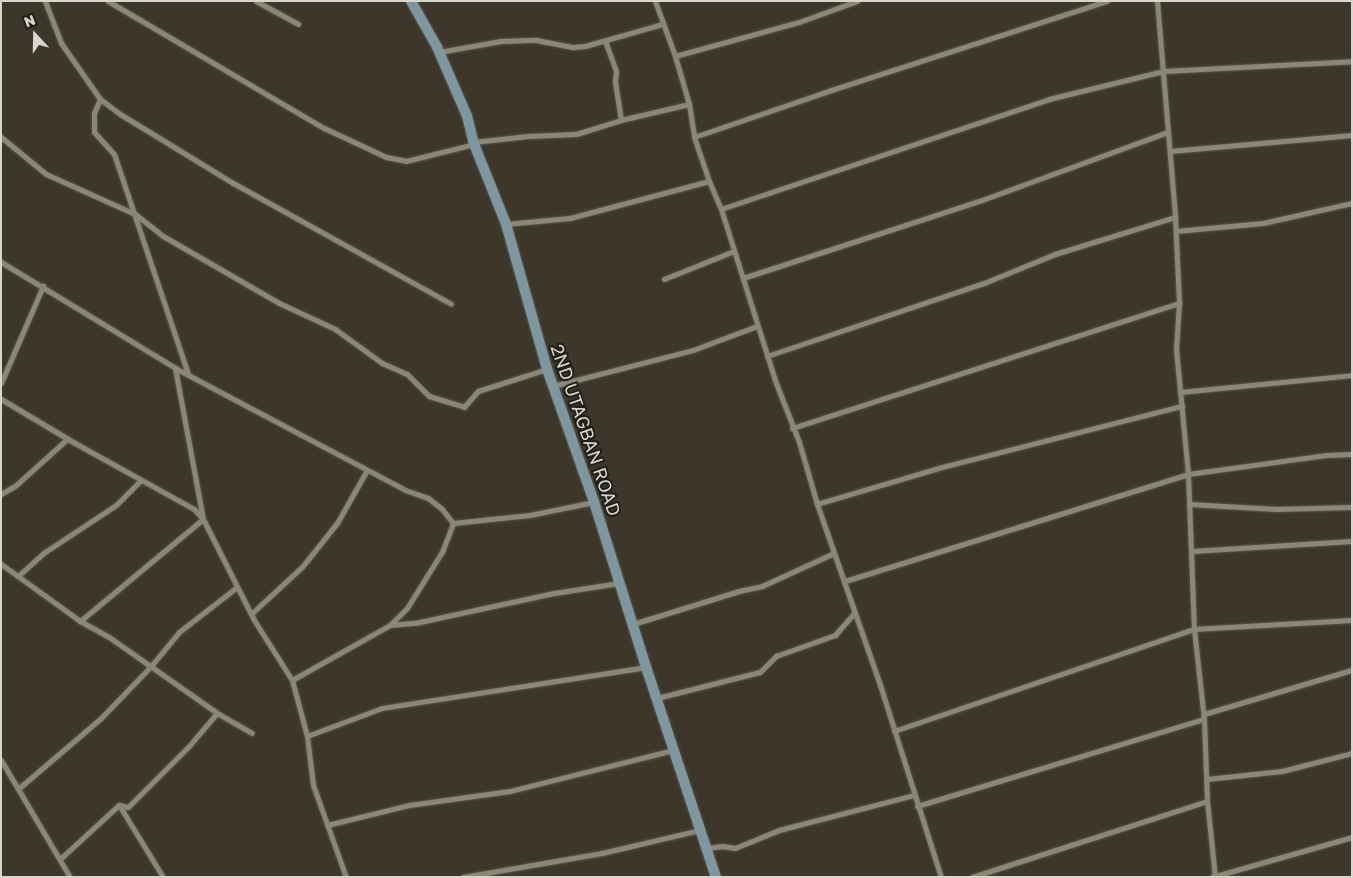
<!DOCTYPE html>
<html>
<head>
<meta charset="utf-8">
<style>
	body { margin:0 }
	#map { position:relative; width:1353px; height:878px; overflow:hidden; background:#3d372b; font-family:"Golos Text",sans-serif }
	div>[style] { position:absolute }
	.roads { filter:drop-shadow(0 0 1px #5a564b) drop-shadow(0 0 1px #5a564b) }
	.street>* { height:5px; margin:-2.5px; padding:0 2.5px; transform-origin:2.5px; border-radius:2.5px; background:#8c8677 }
	.secondary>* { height:10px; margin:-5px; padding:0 5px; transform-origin:5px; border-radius:5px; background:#7e96a0 }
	span { translate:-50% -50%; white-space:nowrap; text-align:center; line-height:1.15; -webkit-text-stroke:4px #211f19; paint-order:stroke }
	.street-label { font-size:18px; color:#d8d5cd }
	.frame { position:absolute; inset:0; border:2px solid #d8d5cd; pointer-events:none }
	.north { position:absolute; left:10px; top:10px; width:50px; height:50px; -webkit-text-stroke:4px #211f19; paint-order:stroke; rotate:339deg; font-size:14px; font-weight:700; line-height:20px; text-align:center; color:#d8d5cd }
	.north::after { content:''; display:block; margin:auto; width:18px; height:22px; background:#d8d5cd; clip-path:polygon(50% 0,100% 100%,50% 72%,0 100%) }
</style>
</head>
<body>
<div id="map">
	<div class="roads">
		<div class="street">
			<div style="left:45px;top:1px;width:45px;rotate:69.1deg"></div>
			<div style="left:61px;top:43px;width:68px;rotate:55.1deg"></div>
			<div style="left:100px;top:99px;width:15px;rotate:113deg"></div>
			<div style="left:94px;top:113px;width:19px;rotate:90deg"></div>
			<div style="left:94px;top:132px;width:30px;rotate:48deg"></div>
			<div style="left:114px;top:154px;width:232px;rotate:71.4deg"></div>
			<div style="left:108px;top:1px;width:251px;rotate:30.5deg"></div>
			<div style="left:324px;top:128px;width:68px;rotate:25.1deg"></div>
			<div style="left:386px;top:157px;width:20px;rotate:11deg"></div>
			<div style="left:406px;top:161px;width:70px;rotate:-14deg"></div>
			<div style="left:256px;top:1px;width:48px;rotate:28.7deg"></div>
			<div style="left:655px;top:1px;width:59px;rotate:70deg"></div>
			<div style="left:675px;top:56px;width:50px;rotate:73.7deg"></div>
			<div style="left:689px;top:104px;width:33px;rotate:81deg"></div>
			<div style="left:694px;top:137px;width:46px;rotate:71.2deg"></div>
			<div style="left:709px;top:181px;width:30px;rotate:67deg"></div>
			<div style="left:721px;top:209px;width:182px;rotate:72.5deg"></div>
			<div style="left:776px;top:383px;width:63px;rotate:68.7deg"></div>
			<div style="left:799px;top:442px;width:65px;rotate:73.8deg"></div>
			<div style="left:817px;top:504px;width:192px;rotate:70.8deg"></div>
			<div style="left:880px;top:685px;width:201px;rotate:72.4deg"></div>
			<div style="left:1157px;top:1px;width:217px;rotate:85.2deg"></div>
			<div style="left:1175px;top:217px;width:86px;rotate:87.3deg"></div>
			<div style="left:1179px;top:303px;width:46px;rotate:93.7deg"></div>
			<div style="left:1176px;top:349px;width:126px;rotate:84.5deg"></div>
			<div style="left:1188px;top:474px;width:155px;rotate:87.8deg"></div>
			<div style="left:1194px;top:629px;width:91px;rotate:83.7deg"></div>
			<div style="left:1204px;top:719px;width:82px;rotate:87.9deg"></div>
			<div style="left:1207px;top:801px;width:76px;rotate:84deg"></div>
			<div style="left:439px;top:52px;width:63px;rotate:-10.1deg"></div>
			<div style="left:501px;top:41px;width:35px;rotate:-2deg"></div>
			<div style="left:536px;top:40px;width:38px;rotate:11deg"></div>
			<div style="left:573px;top:47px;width:12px;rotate:-5deg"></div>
			<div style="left:585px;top:46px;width:80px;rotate:-15.9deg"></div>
			<div style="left:675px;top:56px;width:129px;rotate:-15.3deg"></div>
			<div style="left:799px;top:22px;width:62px;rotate:-19.9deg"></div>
			<div style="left:100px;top:99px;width:25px;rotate:37deg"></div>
			<div style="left:120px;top:114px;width:132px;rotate:31.4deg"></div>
			<div style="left:233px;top:183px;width:249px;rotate:29deg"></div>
			<div style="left:621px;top:120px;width:70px;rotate:-13.2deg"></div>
			<div style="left:1px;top:137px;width:58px;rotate:39.4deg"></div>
			<div style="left:46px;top:174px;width:98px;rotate:24.2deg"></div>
			<div style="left:135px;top:214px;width:36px;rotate:38deg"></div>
			<div style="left:163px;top:236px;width:134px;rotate:30deg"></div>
			<div style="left:279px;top:303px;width:62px;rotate:24.9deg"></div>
			<div style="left:335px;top:329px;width:58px;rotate:35.9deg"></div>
			<div style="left:382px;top:363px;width:27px;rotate:24deg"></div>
			<div style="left:407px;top:374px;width:31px;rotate:45deg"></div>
			<div style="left:429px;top:396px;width:37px;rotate:17deg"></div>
			<div style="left:464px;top:407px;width:21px;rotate:-49deg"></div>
			<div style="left:478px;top:391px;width:72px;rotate:-17.7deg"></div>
			<div style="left:694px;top:137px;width:145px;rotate:-18.9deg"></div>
			<div style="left:831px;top:90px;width:290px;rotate:-17.9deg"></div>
			<div style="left:474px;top:142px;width:54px;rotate:-6.3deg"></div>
			<div style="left:528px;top:136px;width:48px;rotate:-2.4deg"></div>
			<div style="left:576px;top:134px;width:47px;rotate:-17.3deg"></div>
			<div style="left:621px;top:120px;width:38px;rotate:-99deg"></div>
			<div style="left:615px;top:82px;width:11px;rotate:-85deg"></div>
			<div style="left:616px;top:71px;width:32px;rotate:-110deg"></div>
			<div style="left:1170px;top:151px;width:183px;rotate:-5deg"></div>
			<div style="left:721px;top:209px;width:346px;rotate:-18.5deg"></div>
			<div style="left:1049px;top:99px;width:118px;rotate:-13.7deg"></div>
			<div style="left:1164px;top:71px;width:188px;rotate:-3deg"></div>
			<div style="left:506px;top:224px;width:64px;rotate:-5.4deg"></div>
			<div style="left:570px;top:218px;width:144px;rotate:-14.9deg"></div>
			<div style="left:1176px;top:231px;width:87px;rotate:-5.3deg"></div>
			<div style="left:1263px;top:223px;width:91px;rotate:-12.7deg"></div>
			<div style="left:1px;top:262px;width:204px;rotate:31.3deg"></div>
			<div style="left:175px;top:368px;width:260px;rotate:27.9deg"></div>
			<div style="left:405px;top:490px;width:24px;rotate:19deg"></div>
			<div style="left:428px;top:498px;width:18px;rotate:38deg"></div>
			<div style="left:442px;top:509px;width:18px;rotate:52deg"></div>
			<div style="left:453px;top:523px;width:77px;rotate:-5.9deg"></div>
			<div style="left:530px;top:515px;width:65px;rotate:-11.5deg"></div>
			<div style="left:743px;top:278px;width:251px;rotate:-18.1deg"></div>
			<div style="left:982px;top:200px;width:198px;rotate:-20.1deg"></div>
			<div style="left:664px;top:279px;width:75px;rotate:-21.8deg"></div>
			<div style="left:767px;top:356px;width:229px;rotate:-18.6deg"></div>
			<div style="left:984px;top:283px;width:77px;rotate:-22.2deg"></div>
			<div style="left:1055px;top:254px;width:126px;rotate:-17.1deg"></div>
			<div style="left:175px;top:368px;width:154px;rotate:79.5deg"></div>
			<div style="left:203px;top:519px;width:113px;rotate:63.2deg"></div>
			<div style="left:254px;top:620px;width:71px;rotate:57.7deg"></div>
			<div style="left:292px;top:680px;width:58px;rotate:75deg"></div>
			<div style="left:307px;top:736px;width:49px;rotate:83deg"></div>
			<div style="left:313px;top:785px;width:98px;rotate:70.3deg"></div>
			<div style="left:1px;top:383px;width:106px;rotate:-66.6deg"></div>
			<div style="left:553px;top:386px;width:145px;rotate:-14.4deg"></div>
			<div style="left:693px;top:350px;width:68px;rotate:-20.6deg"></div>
			<div style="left:1180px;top:392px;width:173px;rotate:-5.6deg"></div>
			<div style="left:1px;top:399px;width:84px;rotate:30.8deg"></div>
			<div style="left:73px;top:442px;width:138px;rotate:29deg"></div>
			<div style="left:194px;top:509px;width:13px;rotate:48deg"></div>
			<div style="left:203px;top:519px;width:160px;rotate:140.3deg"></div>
			<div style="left:792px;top:428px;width:407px;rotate:-17.9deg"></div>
			<div style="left:1px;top:494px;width:16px;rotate:-30deg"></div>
			<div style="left:15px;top:486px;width:70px;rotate:-42.1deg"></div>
			<div style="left:817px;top:504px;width:130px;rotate:-16.5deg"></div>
			<div style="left:942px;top:467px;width:248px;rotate:-14.3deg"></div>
			<div style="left:1189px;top:504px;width:87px;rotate:3.3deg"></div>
			<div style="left:1276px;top:509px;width:76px;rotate:-1.5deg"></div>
			<div style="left:1192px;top:551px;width:160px;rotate:-3.6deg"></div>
			<div style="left:1px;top:564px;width:97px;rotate:35.8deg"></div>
			<div style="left:80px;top:621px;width:33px;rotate:29deg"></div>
			<div style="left:109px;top:637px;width:132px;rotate:35.1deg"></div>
			<div style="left:217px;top:713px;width:40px;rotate:29.7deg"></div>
			<div style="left:18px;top:576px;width:36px;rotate:-42deg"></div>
			<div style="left:45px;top:552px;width:85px;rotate:-33.5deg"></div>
			<div style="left:116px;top:505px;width:35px;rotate:-45deg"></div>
			<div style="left:845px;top:581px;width:359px;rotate:-17.3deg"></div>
			<div style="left:1188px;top:474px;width:139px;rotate:-7.8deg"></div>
			<div style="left:1326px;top:455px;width:26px;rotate:-2deg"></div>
			<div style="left:251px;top:614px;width:69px;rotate:-42.7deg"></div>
			<div style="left:302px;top:567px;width:56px;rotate:-51.5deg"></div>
			<div style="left:337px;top:523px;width:61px;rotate:-60.5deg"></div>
			<div style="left:633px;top:624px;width:111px;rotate:-17.3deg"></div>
			<div style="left:739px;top:591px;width:24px;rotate:-12deg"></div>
			<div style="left:762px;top:586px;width:79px;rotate:-24.6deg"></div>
			<div style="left:390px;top:625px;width:25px;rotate:-5deg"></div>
			<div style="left:415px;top:623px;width:142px;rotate:-12.2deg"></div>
			<div style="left:554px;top:593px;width:66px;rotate:-8.7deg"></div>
			<div style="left:292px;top:680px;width:112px;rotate:-29.3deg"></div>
			<div style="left:390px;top:625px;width:24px;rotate:-45deg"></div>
			<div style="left:407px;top:608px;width:66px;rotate:-58deg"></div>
			<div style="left:442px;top:552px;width:31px;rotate:-69deg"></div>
			<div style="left:657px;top:698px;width:106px;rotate:-14.2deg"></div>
			<div style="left:760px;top:672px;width:23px;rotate:-45deg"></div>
			<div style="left:776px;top:656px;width:63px;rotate:-19.6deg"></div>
			<div style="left:835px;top:635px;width:30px;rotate:-49deg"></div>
			<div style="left:1204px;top:714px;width:154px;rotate:-16.6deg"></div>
			<div style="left:894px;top:731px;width:317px;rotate:-18.8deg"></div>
			<div style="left:1194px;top:629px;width:158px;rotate:-3.3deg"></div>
			<div style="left:307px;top:736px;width:80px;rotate:-20.5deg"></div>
			<div style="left:382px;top:708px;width:267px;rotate:-8.8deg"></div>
			<div style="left:1px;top:760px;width:136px;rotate:59.5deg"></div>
			<div style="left:1207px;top:779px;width:75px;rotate:-6.1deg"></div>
			<div style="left:1282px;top:771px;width:72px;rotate:-14.4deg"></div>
			<div style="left:18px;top:789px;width:109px;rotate:-40.5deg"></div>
			<div style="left:101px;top:718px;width:72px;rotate:-46.1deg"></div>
			<div style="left:151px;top:666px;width:44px;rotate:-50.5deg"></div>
			<div style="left:179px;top:632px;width:73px;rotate:-37.8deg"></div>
			<div style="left:119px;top:805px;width:84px;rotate:58.6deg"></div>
			<div style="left:917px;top:806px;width:300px;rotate:-16.9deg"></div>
			<div style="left:327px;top:825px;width:84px;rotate:-13.7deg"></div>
			<div style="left:409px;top:805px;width:102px;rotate:-7.9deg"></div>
			<div style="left:510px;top:791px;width:168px;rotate:-14.1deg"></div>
			<div style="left:707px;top:848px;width:15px;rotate:-8deg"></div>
			<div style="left:722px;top:846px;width:13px;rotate:9deg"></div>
			<div style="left:735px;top:848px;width:48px;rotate:-22.2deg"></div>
			<div style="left:779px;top:830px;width:139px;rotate:-14.5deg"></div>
			<div style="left:60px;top:859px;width:80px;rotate:-42.5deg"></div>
			<div style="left:119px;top:805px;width:9px;rotate:13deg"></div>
			<div style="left:128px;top:807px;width:86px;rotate:-45deg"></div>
			<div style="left:189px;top:746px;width:43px;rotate:-49.7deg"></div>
			<div style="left:463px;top:877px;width:141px;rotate:-9.8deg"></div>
			<div style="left:602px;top:853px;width:101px;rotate:-13.2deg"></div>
			<div style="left:972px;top:877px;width:247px;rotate:-17.9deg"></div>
			<div style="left:1212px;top:877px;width:146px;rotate:-15.9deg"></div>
		</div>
		<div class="secondary">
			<div style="left:411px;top:1px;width:53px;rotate:60.5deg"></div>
			<div style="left:437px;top:47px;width:75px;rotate:66.5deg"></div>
			<div style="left:467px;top:116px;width:29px;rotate:76deg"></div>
			<div style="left:474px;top:144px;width:86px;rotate:68.2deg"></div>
			<div style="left:506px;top:224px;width:151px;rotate:74.2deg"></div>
			<div style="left:547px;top:369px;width:141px;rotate:70.5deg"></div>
			<div style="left:594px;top:502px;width:173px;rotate:72.5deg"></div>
			<div style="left:646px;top:667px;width:221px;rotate:71.6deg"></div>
		</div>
	</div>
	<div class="street-label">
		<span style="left:586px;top:430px;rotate:71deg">2ND UTAGBAN ROAD</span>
	</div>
	<div class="frame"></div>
	<div class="north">N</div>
</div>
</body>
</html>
